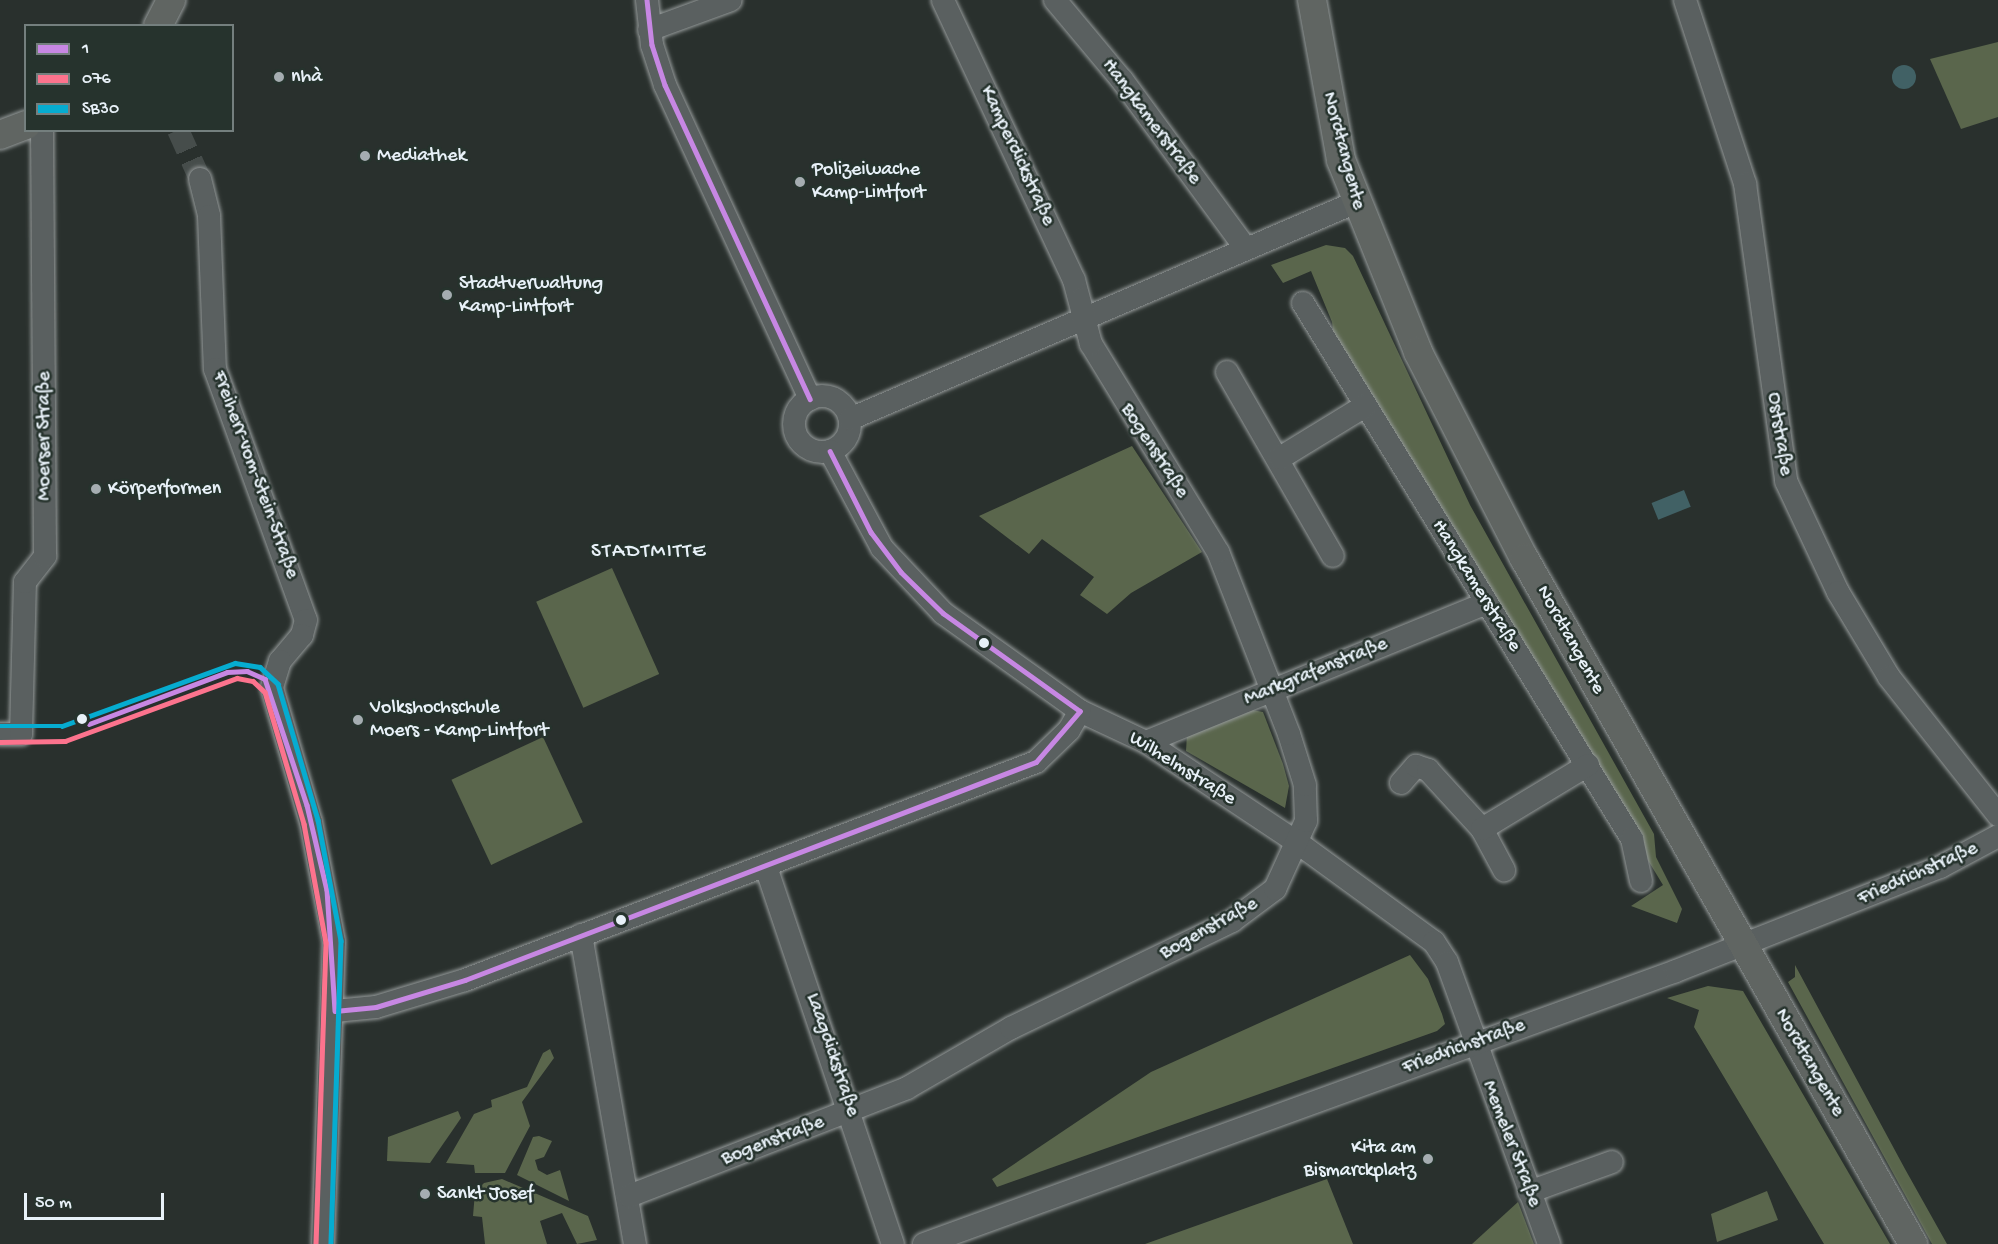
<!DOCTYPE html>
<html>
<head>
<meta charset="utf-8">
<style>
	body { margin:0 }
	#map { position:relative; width:1998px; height:1244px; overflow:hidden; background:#29302d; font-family:"Gochi Hand",sans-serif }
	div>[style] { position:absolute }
	.green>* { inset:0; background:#5a664c; transform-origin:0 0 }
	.water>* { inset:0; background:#416165; transform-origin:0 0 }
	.round { border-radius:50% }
	.minor-tunnel>* { height:22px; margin-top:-11px; transform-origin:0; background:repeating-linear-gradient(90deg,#464d4b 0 22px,transparent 0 33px) }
	.roads { filter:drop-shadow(0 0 2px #959a9a) drop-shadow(0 0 2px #959a9a) }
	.minor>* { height:22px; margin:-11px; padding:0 11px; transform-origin:11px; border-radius:11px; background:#5a6060 }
	.minor>.ring { margin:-11px; padding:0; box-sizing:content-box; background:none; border:22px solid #5a6060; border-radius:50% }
	.major>* { height:28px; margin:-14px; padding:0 14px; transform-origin:14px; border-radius:14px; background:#606562 }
	.bus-1>* { height:4.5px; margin:-2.25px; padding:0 2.25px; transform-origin:2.25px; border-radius:2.25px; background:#c787e3 }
	.bus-2>* { height:4.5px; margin:-2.25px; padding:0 2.25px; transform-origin:2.25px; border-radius:2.25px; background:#fc738d }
	.bus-3>* { height:4.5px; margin:-2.25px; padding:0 2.25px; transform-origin:2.25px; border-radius:2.25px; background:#06acd0 }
	.dots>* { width:16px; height:16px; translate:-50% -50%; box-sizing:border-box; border:3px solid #26332d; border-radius:50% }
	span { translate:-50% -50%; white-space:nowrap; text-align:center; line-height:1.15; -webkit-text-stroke:5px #26332d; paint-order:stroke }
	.poi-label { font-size:20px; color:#e8f1f8 }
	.left { translate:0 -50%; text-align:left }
	.right { translate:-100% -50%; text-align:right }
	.street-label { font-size:20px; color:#e8f1f8 }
	.neighbourhood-label { font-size:21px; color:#e8f1f8; letter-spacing:1.5px }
	.legend { position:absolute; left:24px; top:24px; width:210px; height:108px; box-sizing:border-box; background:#26332d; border:2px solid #747f7e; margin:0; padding:8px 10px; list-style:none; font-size:18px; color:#e8f1f8 }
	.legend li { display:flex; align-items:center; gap:12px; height:30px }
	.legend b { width:30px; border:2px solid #747f7e }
	.scale { position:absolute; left:24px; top:1193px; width:140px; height:27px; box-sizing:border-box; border:3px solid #e8f1f8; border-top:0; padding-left:8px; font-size:18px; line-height:21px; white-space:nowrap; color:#e8f1f8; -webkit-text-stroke:4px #26332d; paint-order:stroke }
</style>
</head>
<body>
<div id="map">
	<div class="green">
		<div style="clip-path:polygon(1998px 42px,1998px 117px,1961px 129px,1930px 59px)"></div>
		<div style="clip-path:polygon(1326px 245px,1345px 248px,1353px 256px,1470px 505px,1654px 834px,1656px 857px,1682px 909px,1677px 923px,1631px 906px,1663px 885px,1335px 347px,1332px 322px,1311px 271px,1283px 283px,1271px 265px)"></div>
		<div style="clip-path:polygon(1132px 446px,1202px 552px,1131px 593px,1107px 614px,1080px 595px,1094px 577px,1042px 539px,1029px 554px,979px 516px)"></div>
		<div style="left:612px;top:568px;width:116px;height:83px;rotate:66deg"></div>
		<div style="clip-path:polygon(1252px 710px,1263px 712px,1283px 764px,1289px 786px,1285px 808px,1186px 751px,1187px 734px)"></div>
		<div style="left:543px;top:737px;width:94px;height:101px;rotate:65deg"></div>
		<div style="clip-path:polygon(1410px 955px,1428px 979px,1442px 1014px,1445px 1024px,1437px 1031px,997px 1187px,992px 1179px,1151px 1072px)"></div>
		<div style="clip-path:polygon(1795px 965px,1905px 1169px,1947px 1244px,1932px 1244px,1788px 982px,1795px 977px)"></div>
		<div style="clip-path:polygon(1708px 986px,1743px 991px,1890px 1244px,1824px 1244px,1694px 1027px,1699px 1010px,1667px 998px)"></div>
		<div style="clip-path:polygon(550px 1049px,554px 1058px,522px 1102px,530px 1126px,505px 1173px,475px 1173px,474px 1165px,446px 1163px,474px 1114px,492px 1107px,491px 1100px,527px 1087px,543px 1053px)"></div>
		<div style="clip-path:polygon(458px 1111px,461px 1118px,430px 1163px,387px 1161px,388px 1137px)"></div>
		<div style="clip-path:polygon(539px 1136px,552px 1141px,544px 1157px,535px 1160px,538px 1170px,547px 1175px,560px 1170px,569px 1201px,517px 1175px,533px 1137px)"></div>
		<div style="clip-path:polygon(502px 1179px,588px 1216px,597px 1240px,577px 1244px,562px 1213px,540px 1221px,547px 1244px,485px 1244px,482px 1217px,473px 1216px,475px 1192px,484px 1183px)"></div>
		<div style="clip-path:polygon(1327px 1179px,1353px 1244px,1145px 1244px)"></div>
		<div style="clip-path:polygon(1767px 1191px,1778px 1220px,1717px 1242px,1711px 1214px)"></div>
		<div style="clip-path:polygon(1518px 1202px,1534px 1244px,1472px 1244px)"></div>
	</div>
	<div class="water">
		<div class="round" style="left:1892px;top:65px;width:24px;height:24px"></div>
		<div style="left:1684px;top:490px;width:18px;height:35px;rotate:68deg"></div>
	</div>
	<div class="minor-tunnel">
		<div style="left:178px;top:130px;width:54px;rotate:65.8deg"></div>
	</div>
	<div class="roads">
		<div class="minor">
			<div style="left:647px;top:0;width:45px;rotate:83.7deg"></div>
			<div style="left:652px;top:45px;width:42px;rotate:72deg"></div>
			<div style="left:665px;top:85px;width:346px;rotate:65.2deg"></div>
			<div style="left:1055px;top:0;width:104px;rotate:50.1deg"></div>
			<div style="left:1122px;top:80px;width:206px;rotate:53.7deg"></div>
			<div style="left:1685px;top:0;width:194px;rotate:71.9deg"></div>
			<div style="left:1745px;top:184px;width:300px;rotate:82.1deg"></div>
			<div style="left:1786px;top:481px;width:123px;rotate:64.9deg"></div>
			<div style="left:1838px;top:592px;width:99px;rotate:59deg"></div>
			<div style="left:1889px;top:677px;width:176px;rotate:51.7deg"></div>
			<div style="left:649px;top:30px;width:87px;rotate:-20.1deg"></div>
			<div style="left:200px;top:179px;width:38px;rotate:76deg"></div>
			<div style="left:209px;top:216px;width:153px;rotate:87.8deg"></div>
			<div style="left:215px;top:369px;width:267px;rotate:70.1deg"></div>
			<div style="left:306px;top:620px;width:16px;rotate:105deg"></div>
			<div style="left:302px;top:635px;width:34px;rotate:130deg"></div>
			<div style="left:280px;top:661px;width:28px;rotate:107deg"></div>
			<div style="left:272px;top:688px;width:140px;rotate:73.8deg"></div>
			<div style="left:311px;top:822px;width:122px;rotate:79.1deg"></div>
			<div style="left:334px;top:942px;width:302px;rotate:92.1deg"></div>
			<div style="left:1303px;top:303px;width:629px;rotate:58.46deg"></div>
			<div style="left:1632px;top:839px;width:43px;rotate:77.9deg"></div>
			<div style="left:1227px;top:372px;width:212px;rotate:60.1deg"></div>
			<div class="ring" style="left:794px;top:396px;width:34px;height:34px"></div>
			<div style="left:850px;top:419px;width:548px;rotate:-23.2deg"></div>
			<div style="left:830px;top:451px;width:110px;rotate:61.8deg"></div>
			<div style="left:882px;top:548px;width:89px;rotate:46.8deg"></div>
			<div style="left:943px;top:613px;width:168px;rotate:35.6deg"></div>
			<div style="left:1080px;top:711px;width:73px;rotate:25.2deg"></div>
			<div style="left:1146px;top:742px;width:182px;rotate:33.6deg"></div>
			<div style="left:1298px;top:843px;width:168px;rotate:36.1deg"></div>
			<div style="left:1434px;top:942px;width:24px;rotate:57deg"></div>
			<div style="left:1447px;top:962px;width:300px;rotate:70.1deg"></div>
			<div style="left:1280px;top:458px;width:100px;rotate:-31.5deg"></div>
			<div style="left:0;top:734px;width:21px"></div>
			<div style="left:21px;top:734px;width:152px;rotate:-88.5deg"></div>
			<div style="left:25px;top:582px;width:33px;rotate:-52deg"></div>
			<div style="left:45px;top:556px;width:426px;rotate:-90.4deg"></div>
			<div style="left:1146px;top:742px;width:368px;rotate:-22.2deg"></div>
			<div style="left:1401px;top:783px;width:23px;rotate:-49deg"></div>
			<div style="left:1416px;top:766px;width:13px;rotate:18deg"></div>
			<div style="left:1428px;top:770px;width:80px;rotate:47.5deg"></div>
			<div style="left:1482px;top:829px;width:47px;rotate:61.8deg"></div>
			<div style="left:1482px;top:829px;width:124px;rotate:-31.1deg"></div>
			<div style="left:766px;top:867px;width:398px;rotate:71.4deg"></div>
			<div style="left:581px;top:935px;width:314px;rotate:80.1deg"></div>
			<div style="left:335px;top:1011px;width:41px;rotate:-5.6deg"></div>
			<div style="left:376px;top:1007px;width:93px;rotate:-16.9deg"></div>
			<div style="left:465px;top:980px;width:611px;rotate:-20.9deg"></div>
			<div style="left:1036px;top:762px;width:46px;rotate:-44.1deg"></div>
			<div style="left:1069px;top:730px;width:22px;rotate:-60deg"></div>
			<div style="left:1529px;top:1192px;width:88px;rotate:-19.9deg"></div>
			<div style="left:629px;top:1196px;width:298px;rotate:-21.2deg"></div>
			<div style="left:907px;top:1088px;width:120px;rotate:-30deg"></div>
			<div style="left:1011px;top:1028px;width:246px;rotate:-25.8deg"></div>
			<div style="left:1232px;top:921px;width:54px;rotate:-36.7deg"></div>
			<div style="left:1275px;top:889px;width:75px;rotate:-65.5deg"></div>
			<div style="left:1306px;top:821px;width:36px;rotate:-92deg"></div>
			<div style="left:1305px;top:785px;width:53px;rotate:-107.4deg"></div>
			<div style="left:1289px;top:734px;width:195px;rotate:-111.3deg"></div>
			<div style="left:1218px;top:552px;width:244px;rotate:-121.4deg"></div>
			<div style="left:1091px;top:344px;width:66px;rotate:-104.9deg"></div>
			<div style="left:1074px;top:280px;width:309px;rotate:-115.1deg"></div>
			<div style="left:924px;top:1244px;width:800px;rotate:-19.95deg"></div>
			<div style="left:1676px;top:971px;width:284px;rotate:-21.5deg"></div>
			<div style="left:1940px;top:867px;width:66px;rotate:-28.1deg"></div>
		</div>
		<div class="major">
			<div style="left:1312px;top:0;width:163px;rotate:79.7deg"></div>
			<div style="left:1341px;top:160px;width:207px;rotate:68.1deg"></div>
			<div style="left:1418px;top:352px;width:232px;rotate:62.8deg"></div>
			<div style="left:1524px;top:558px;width:789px;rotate:60.44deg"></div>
			<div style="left:158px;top:26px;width:29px;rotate:-63deg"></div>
			<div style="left:0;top:135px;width:28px;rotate:-21deg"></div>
		</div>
	</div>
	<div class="bus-1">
		<div style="left:647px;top:0;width:45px;rotate:83.7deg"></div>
		<div style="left:652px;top:45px;width:42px;rotate:72deg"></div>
		<div style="left:665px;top:85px;width:346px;rotate:65.2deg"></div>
		<div style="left:830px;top:451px;width:91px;rotate:63.2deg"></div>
		<div style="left:871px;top:532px;width:50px;rotate:53.1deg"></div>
		<div style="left:901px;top:572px;width:59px;rotate:44.3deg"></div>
		<div style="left:943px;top:613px;width:168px;rotate:35.6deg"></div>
		<div style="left:89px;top:724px;width:147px;rotate:-20.6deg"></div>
		<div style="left:227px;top:672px;width:20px;rotate:-3deg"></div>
		<div style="left:247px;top:671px;width:20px;rotate:24deg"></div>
		<div style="left:265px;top:679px;width:133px;rotate:71.6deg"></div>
		<div style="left:307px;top:805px;width:87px;rotate:76.8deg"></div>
		<div style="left:327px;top:890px;width:121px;rotate:86.2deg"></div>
		<div style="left:335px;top:1011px;width:41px;rotate:-5.6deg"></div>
		<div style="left:376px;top:1007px;width:93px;rotate:-16.9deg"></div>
		<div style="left:465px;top:980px;width:611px;rotate:-20.9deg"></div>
		<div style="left:1036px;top:762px;width:67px;rotate:-49.2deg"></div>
	</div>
	<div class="bus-2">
		<div style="left:0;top:742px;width:65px;rotate:-0.9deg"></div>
		<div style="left:65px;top:741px;width:183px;rotate:-20.1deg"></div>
		<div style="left:237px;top:678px;width:16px;rotate:11deg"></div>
		<div style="left:253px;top:681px;width:16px;rotate:43deg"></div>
		<div style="left:265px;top:692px;width:138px;rotate:73.5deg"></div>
		<div style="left:304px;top:824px;width:121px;rotate:79.5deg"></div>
		<div style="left:326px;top:943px;width:301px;rotate:91.9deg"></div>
	</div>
	<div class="bus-3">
		<div style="left:0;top:726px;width:62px"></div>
		<div style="left:62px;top:726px;width:184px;rotate:-20deg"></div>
		<div style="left:235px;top:663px;width:25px;rotate:9deg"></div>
		<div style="left:260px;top:667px;width:25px;rotate:43deg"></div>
		<div style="left:278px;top:684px;width:142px;rotate:73.6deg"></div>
		<div style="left:318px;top:820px;width:123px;rotate:79.2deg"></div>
		<div style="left:341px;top:941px;width:303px;rotate:91.9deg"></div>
	</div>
	<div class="dots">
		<div style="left:279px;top:77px;background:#a5adb1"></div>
		<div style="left:365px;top:156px;background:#a5adb1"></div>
		<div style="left:800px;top:182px;background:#a5adb1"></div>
		<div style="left:447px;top:295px;background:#a5adb1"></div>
		<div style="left:96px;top:489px;background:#a5adb1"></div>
		<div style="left:984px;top:643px;background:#e8f1f8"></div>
		<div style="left:82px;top:719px;background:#e8f1f8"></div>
		<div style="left:358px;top:720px;background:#a5adb1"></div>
		<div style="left:621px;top:920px;background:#e8f1f8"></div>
		<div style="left:1428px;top:1159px;background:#a5adb1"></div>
		<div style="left:425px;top:1194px;background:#a5adb1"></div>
	</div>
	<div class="poi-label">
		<span class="left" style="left:291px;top:77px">nhà</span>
		<span class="left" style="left:377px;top:156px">Mediathek</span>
		<span class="left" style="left:812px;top:182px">Polizeiwache<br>Kamp-Lintfort</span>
		<span class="left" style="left:459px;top:296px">Stadtverwaltung<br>Kamp-Lintfort</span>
		<span class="left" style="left:108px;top:489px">Körperformen</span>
		<span class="left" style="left:370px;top:720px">Volkshochschule<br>Moers - Kamp-Lintfort</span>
		<span class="right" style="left:1416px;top:1160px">Kita am<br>Bismarckplatz</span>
		<span class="left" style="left:437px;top:1194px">Sankt Josef</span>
	</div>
	<div class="street-label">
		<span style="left:1151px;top:122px;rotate:53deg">Hangkamerstraße</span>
		<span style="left:1343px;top:151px;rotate:75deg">Nordtangente</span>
		<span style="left:1017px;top:156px;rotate:65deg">Kamperdickstraße</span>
		<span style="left:1779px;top:434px;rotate:81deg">Oststraße</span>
		<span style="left:45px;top:436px;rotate:-90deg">Moerser Straße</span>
		<span style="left:1154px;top:451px;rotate:57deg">Bogenstraße</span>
		<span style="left:255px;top:475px;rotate:70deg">Freiherr-vom-Stein-Straße</span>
		<span style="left:1476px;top:586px;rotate:58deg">Hangkamerstraße</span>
		<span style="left:1570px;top:640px;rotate:61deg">Nordtangente</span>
		<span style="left:1316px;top:672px;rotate:-22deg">Markgrafenstraße</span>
		<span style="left:1182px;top:769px;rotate:32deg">Wilhelmstraße</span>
		<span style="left:1918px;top:874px;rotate:-24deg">Friedrichstraße</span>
		<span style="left:1209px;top:929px;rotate:-29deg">Bogenstraße</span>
		<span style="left:1464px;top:1047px;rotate:-20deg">Friedrichstraße</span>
		<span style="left:832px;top:1055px;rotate:71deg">Laagdickstraße</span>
		<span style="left:1809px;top:1063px;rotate:60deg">Nordtangente</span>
		<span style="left:773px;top:1141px;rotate:-21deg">Bogenstraße</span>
		<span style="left:1511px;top:1144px;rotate:69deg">Memeler Straße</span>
	</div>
	<div class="neighbourhood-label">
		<span style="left:649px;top:553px">STADTMITTE</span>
	</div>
	<ul class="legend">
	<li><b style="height:8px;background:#c787e3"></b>1</li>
	<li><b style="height:8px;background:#fc738d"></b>076</li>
	<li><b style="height:8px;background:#06acd0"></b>SB30</li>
	</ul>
	<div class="scale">50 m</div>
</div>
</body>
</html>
